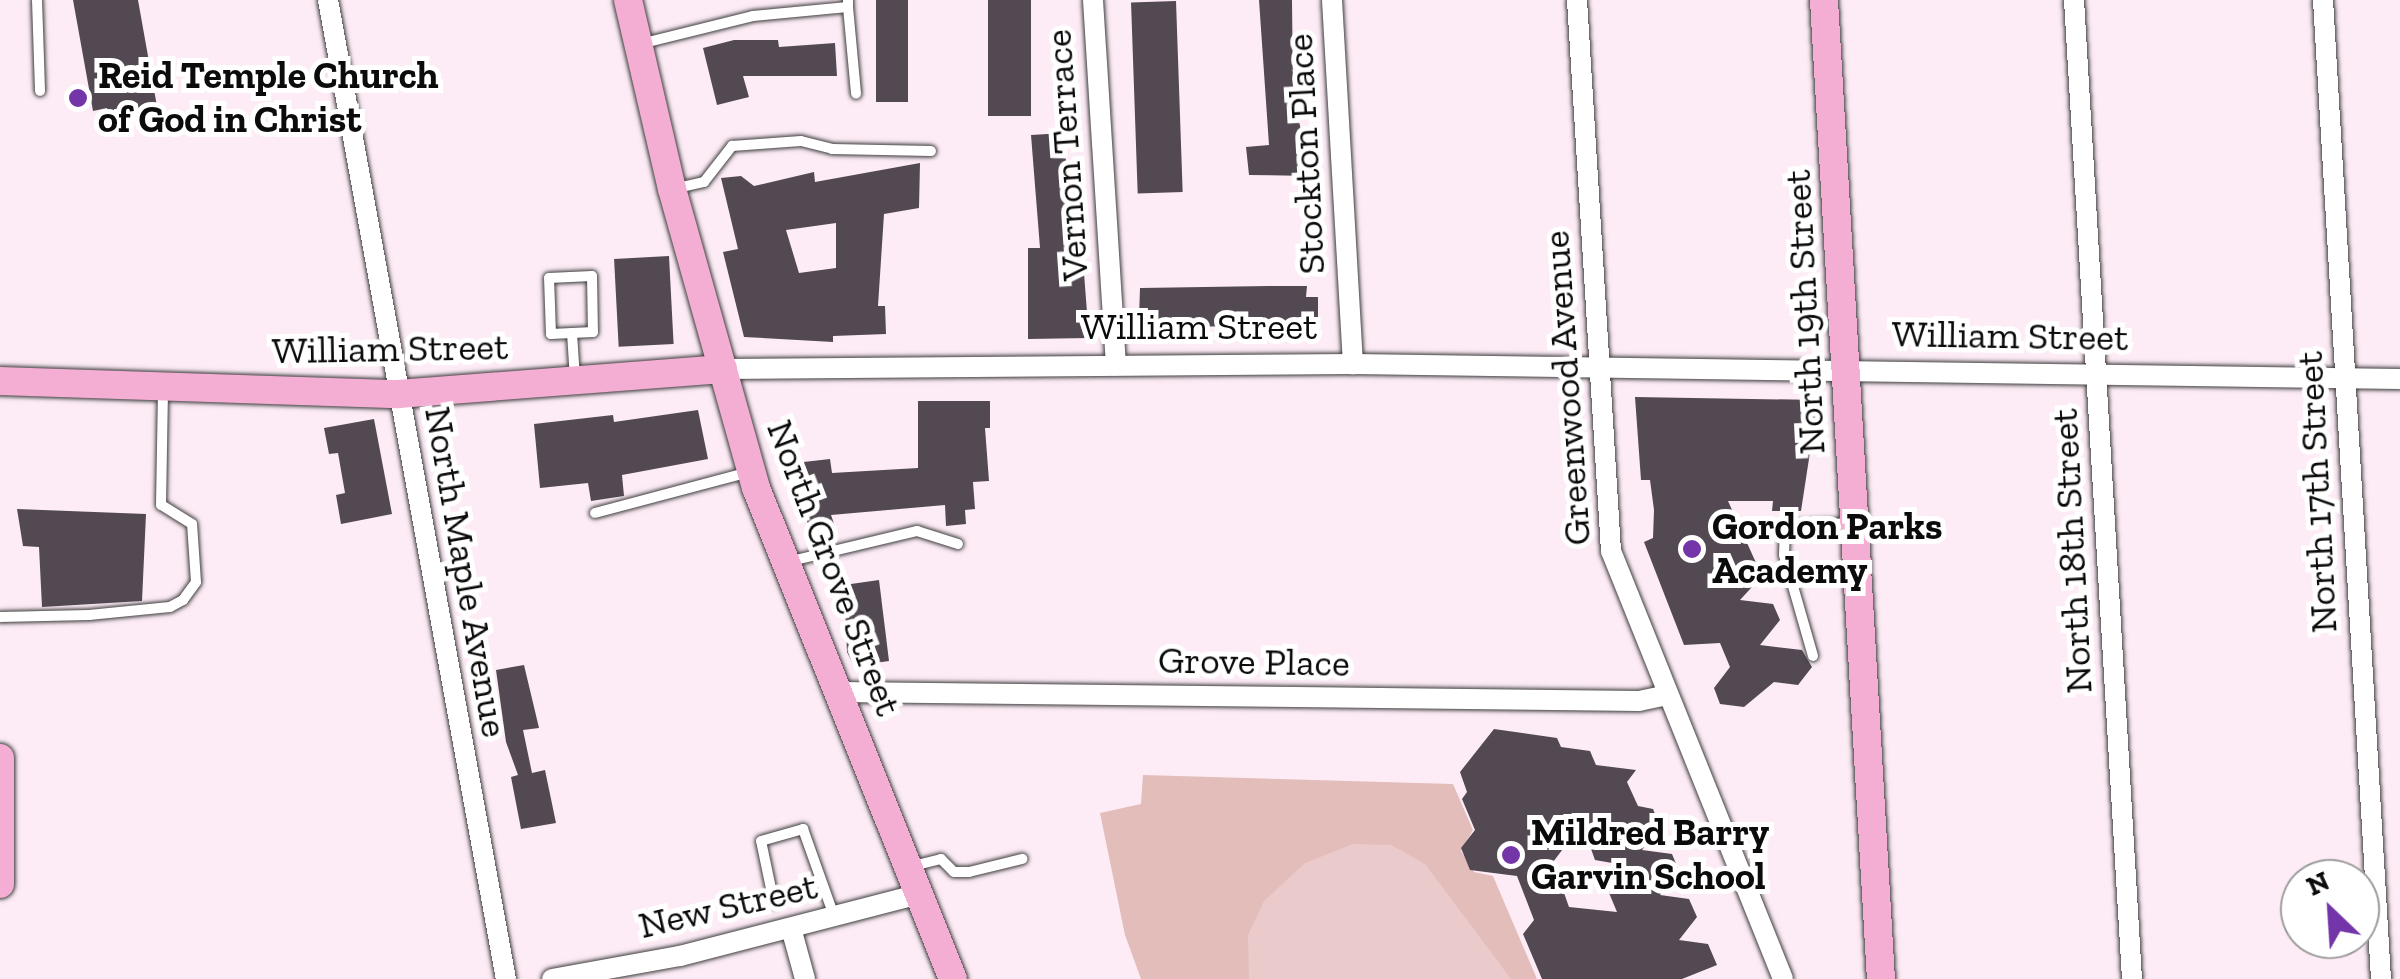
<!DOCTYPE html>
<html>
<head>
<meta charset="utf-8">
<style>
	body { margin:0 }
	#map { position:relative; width:2400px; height:979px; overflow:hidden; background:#fdecf6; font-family:"Zilla Slab",serif }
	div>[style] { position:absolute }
	.green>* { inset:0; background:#e2bdba }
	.pitch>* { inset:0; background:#ebcacc }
	.building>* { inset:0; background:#524952; transform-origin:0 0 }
	.roads { filter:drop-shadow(0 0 2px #3e3e3e) drop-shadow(0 0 2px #3e3e3e) }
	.lane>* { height:10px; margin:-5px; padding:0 5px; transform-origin:5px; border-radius:5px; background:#fff }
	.street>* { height:20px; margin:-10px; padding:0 10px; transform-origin:10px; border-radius:10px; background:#fff }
	.secondary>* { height:28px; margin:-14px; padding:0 14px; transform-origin:14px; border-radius:14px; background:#f5aed3 }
	.dots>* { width:28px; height:28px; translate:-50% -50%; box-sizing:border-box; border:5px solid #fff; border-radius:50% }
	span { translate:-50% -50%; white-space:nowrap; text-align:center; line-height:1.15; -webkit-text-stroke:10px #fff; paint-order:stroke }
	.poi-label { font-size:38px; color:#0b0b0b; font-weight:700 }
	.left { translate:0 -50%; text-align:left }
	.street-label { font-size:38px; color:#0b0b0b }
	.north { position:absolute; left:2280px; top:859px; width:100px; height:100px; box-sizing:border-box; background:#fff; border:2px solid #9d9d9d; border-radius:50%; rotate:335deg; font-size:28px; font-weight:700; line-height:40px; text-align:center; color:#0b0b0b }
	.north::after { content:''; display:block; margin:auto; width:35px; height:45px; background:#7435a9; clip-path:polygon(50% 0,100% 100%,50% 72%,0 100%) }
</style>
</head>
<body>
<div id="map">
	<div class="green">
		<div style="clip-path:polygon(1143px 775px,1453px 784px,1473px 830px,1461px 851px,1474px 872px,1493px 876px,1537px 979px,1141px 979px,1125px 935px,1100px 813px,1141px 804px)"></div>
	</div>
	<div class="pitch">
		<div style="clip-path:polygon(1353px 844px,1391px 845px,1425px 864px,1511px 979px,1249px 979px,1248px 935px,1264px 901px,1305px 863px)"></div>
	</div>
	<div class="building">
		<div style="clip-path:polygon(73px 0,138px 0,158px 112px,128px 118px,109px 117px,107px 108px,93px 111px)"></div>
		<div style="left:876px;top:0;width:32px;height:102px"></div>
		<div style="left:988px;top:0;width:43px;height:116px"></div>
		<div style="clip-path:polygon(1259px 0,1292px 0,1293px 94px,1311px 176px,1249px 175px,1246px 147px,1269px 145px)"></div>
		<div style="left:1176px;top:1px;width:191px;height:45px;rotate:88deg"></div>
		<div style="clip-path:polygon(734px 40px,778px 40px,779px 47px,835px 43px,837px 76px,743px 76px,749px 97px,717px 105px,703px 48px)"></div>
		<div style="clip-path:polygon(1064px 133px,1072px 247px,1082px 247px,1089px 338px,1028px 339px,1028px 248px,1040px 248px,1031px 135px)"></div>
		<div style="clip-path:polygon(evenodd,920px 163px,919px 208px,884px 214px,878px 306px,885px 306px,886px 334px,833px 336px,833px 342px,744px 337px,723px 252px,738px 249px,721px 178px,741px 176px,754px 186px,814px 172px,815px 182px,920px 163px,836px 223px,836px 268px,799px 273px,786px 230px,836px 223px)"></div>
		<div style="left:669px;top:256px;width:88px;height:55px;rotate:87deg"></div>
		<div style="clip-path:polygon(1269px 286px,1307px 286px,1306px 297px,1318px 297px,1318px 319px,1289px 322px,1289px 329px,1272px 329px,1271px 324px,1175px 328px,1144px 325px,1139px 318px,1140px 288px)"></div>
		<div style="clip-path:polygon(1635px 397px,1818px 400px,1801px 511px,1772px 511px,1773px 501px,1728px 501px,1762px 576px,1740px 600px,1773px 604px,1780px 620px,1760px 645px,1802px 650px,1812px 667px,1798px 685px,1774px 682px,1744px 707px,1720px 704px,1714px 688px,1730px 667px,1720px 643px,1684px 645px,1644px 542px,1653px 538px,1654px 510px,1650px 480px,1641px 480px)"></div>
		<div style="clip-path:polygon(918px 401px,990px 401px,990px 428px,985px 428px,989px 481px,973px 482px,975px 509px,965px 510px,966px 524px,946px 526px,945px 505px,831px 515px,837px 532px,814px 540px,786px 464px,830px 459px,832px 473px,918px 468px)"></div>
		<div style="clip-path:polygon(698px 410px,708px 459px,622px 475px,624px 496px,591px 501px,588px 483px,540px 488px,534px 424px,613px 415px,614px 422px)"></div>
		<div style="clip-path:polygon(374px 419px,392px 514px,341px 524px,336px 495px,345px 493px,338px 453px,329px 454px,324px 428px)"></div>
		<div style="clip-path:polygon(17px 509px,146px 514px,142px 601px,42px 607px,39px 547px,23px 546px)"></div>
		<div style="clip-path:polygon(879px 580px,889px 661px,854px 666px,847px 652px,844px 585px)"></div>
		<div style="clip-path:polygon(524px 665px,539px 728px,523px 730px,532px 773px,545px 770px,556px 823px,521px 829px,511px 777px,518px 775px,506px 742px,496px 670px)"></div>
		<div style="clip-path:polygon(evenodd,1494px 729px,1557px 738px,1561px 747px,1590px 751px,1596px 765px,1636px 770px,1627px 782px,1638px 806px,1653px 809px,1660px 826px,1642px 850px,1672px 854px,1679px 871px,1660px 895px,1689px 899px,1697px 917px,1679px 940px,1708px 944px,1717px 965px,1682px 979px,1542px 979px,1523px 934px,1534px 920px,1517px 876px,1470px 870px,1461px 848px,1475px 830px,1462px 799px,1467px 792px,1460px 772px,1494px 729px,1582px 824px,1595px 860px,1618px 864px,1604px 881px,1617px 912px,1569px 907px,1553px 862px,1582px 824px)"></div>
	</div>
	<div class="roads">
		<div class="lane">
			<div style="left:37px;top:0;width:91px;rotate:88.1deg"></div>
			<div style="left:848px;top:7px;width:87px;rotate:84.7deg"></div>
			<div style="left:640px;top:44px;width:116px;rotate:-13.9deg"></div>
			<div style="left:753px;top:16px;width:95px;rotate:-5.4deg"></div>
			<div style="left:848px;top:7px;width:7px;rotate:-90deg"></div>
			<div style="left:673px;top:189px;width:32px;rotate:-13deg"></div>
			<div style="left:704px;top:182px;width:46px;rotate:-52.1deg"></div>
			<div style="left:732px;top:146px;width:69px;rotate:-4.1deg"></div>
			<div style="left:801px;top:141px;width:32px;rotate:14deg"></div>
			<div style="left:832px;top:149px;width:99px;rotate:1.2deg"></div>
			<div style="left:572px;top:333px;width:21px;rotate:177deg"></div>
			<div style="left:551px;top:334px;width:56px;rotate:-92deg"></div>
			<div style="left:549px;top:278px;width:43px;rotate:-2.7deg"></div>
			<div style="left:592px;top:276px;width:56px;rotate:89deg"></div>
			<div style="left:593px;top:332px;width:21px;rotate:177deg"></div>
			<div style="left:572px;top:333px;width:46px;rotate:86.3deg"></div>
			<div style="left:595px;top:513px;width:159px;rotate:-14.9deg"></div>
			<div style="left:787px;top:562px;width:134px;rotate:-13.4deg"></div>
			<div style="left:917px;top:531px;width:43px;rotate:17.6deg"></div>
			<div style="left:0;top:617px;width:89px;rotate:-1.3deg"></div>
			<div style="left:89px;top:615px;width:81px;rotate:-5.6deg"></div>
			<div style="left:170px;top:607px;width:15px;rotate:-28deg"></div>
			<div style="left:183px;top:600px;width:22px;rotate:-54deg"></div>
			<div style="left:196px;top:582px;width:58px;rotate:-93.9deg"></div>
			<div style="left:192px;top:524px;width:36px;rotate:-148deg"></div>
			<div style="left:161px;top:505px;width:116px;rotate:-89deg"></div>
			<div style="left:1813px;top:656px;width:105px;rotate:-106deg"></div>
			<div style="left:1784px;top:555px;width:29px;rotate:-88deg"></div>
			<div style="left:1785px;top:526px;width:69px;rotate:-2.5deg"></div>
			<div style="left:909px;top:867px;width:33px;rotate:-14deg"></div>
			<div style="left:941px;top:859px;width:18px;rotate:45deg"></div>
			<div style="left:954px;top:872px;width:15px"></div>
			<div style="left:969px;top:872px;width:55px;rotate:-13.8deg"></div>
			<div style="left:774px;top:903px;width:63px;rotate:-101.8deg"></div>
			<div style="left:761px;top:841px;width:44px;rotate:-15.9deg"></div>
			<div style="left:803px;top:829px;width:92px;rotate:70.4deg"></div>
		</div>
		<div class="street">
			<div style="left:328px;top:0;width:995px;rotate:79.7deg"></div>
			<div style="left:1093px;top:0;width:366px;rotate:86.4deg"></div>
			<div style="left:1332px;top:0;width:365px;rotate:86.7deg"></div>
			<div style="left:1577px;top:0;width:552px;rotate:86.47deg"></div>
			<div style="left:1611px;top:551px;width:461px;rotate:68.1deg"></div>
			<div style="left:2074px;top:0;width:981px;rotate:86.61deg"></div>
			<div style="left:2323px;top:0;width:981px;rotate:86.61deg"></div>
			<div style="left:723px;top:369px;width:630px;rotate:-0.45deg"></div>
			<div style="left:1353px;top:364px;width:1047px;rotate:0.82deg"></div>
			<div style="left:839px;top:692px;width:800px;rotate:0.64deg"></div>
			<div style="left:1639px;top:701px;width:29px;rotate:-12deg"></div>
			<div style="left:791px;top:928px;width:53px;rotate:74.6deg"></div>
			<div style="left:552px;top:979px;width:130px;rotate:-10.2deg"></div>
			<div style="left:680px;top:956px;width:247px;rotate:-14.5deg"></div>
		</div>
		<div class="secondary">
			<div style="left:628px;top:0;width:194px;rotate:76.9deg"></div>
			<div style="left:672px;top:189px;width:311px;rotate:74.3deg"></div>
			<div style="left:756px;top:488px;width:529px;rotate:68.14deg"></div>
			<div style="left:1824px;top:0;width:981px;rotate:86.67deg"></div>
			<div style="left:0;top:381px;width:398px;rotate:1.9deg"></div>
			<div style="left:398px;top:394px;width:326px;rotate:-4.4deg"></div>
			<div style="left:0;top:758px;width:126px;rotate:90deg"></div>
		</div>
	</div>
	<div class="dots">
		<div style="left:78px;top:98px;background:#7435a9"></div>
		<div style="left:1692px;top:549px;background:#7435a9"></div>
		<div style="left:1511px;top:855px;background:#7435a9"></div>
	</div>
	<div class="poi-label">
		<span class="left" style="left:98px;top:98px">Reid Temple Church<br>of God in Christ</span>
		<span class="left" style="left:1712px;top:549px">Gordon Parks<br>Academy</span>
		<span class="left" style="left:1531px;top:855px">Mildred Barry<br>Garvin School</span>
	</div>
	<div class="street-label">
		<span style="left:1306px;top:154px;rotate:-93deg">Stockton Place</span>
		<span style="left:1067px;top:155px;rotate:-94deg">Vernon Terrace</span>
		<span style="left:1805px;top:312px;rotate:-93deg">North 19th Street</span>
		<span style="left:1199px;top:327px">William Street</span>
		<span style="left:2010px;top:336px;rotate:1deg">William Street</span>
		<span style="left:390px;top:349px;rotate:-1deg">William Street</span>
		<span style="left:1567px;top:388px;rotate:-94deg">Greenwood Avenue</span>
		<span style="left:2317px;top:492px;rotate:-93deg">North 17th Street</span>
		<span style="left:2072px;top:551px;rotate:-93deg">North 18th Street</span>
		<span style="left:834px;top:568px;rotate:69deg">North Grove Street</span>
		<span style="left:466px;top:572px;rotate:80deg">North Maple Avenue</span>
		<span style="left:1254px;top:662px;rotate:1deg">Grove Place</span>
		<span style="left:728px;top:906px;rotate:-13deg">New Street</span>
	</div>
	<div class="north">N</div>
</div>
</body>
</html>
